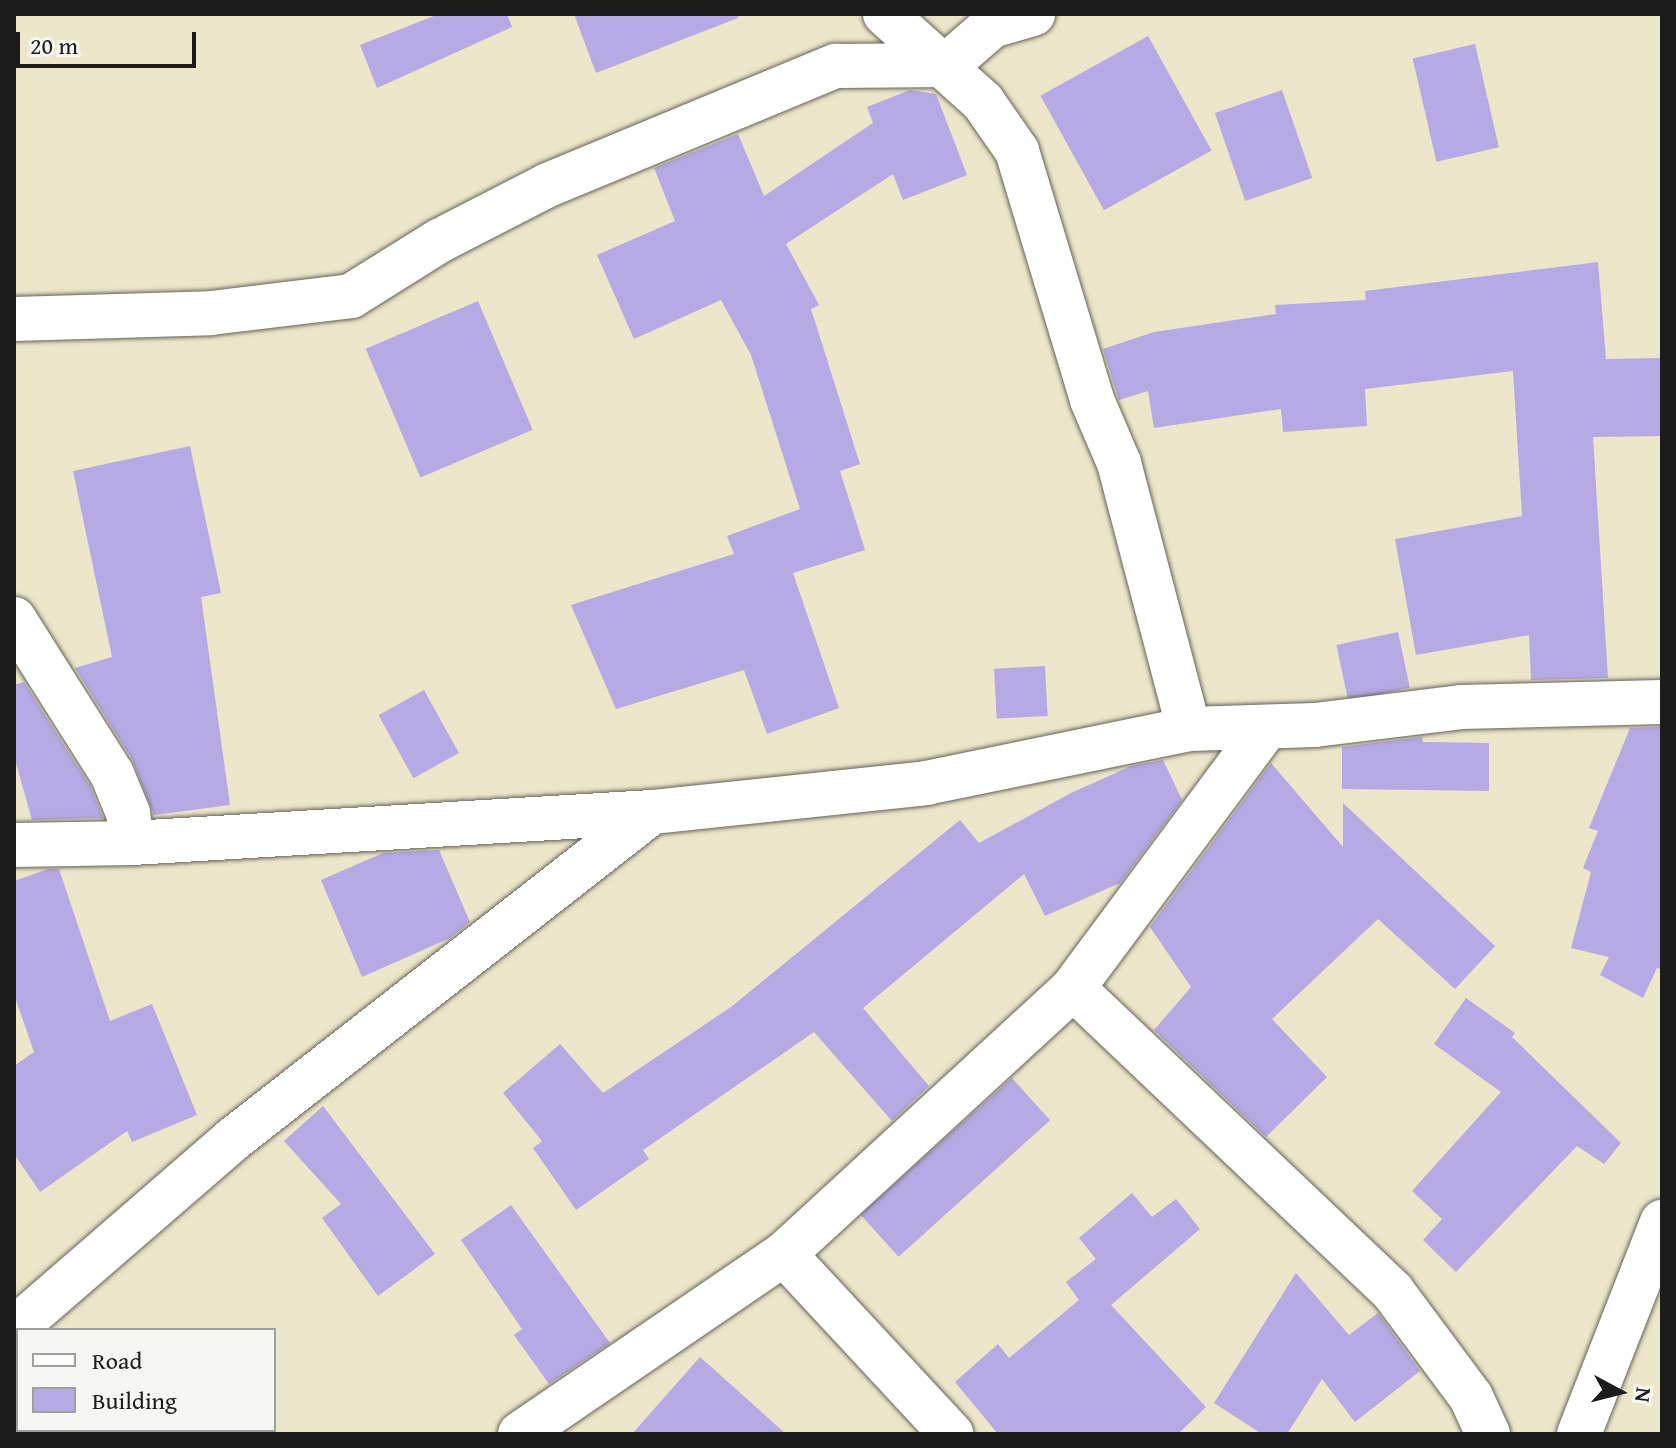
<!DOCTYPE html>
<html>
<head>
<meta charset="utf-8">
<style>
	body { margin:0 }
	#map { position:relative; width:1676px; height:1448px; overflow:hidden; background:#ece6ca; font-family:"Gentium Book Plus",serif }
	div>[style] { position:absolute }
	.building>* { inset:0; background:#b6a9e4; transform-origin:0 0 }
	.roads { filter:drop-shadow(0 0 2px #656359) drop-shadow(0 0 2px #656359) }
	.street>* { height:44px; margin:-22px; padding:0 22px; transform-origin:22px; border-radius:22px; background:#fff }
	.highway>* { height:44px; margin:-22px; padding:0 22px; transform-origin:22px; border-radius:22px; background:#fff }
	span { translate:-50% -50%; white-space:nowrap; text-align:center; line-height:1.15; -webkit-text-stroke:8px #f6f6f2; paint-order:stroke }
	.frame { position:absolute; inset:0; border:16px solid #1c1c1c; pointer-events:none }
	.legend { position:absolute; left:16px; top:1328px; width:260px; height:104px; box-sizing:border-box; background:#f6f6f2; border:2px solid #9f9f9c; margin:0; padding:10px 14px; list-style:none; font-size:24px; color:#1c1c1c }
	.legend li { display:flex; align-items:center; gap:16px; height:40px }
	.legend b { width:40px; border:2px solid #9f9f9c }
	.north { position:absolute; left:1580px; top:1352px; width:80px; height:80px; -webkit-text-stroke:6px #f6f6f2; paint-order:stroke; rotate:97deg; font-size:22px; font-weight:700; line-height:32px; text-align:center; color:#1c1c1c }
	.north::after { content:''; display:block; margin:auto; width:28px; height:36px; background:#1c1c1c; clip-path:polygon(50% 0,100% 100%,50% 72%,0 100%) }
	.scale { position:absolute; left:16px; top:32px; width:180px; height:36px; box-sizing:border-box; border:4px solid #1c1c1c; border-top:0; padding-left:10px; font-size:24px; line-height:28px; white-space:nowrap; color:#1c1c1c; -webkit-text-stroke:6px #f6f6f2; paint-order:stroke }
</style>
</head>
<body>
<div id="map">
	<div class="building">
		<div style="clip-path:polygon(439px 14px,507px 14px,512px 27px,377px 88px,360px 45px)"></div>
		<div style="clip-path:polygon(574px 14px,737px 14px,738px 18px,596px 73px)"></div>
		<div style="left:1148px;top:36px;width:131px;height:123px;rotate:61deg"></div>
		<div style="left:1475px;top:44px;width:106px;height:64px;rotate:77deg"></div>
		<div style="clip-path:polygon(910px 90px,936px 94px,967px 175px,903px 200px,893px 174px,786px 244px,819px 305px,811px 309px,860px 464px,840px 471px,865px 550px,793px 573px,839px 708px,767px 734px,744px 670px,616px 709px,571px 605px,734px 554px,727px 536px,800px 509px,751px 355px,721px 300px,634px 339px,597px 255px,675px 221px,654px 168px,738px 134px,764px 196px,873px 123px,867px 107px)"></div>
		<div style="left:1282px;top:90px;width:93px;height:71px;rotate:71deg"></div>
		<div style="clip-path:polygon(1598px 262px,1606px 359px,1662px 358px,1662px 436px,1593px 437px,1608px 678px,1531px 680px,1529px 635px,1416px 655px,1395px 539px,1522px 516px,1513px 371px,1365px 389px,1367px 426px,1283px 432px,1281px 409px,1154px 428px,1148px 391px,1119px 400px,1103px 349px,1154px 332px,1276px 314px,1275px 305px,1366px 300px,1365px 291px)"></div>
		<div style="left:478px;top:301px;width:140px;height:122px;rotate:67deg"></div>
		<div style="clip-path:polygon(190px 446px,221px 593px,201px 597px,230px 805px,154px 815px,133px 761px,75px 668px,112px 657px,73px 471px)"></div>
		<div style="left:1398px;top:632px;width:57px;height:63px;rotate:78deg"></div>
		<div style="left:1045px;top:666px;width:50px;height:51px;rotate:87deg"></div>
		<div style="clip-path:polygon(24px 682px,90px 786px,103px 818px,32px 820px,14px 756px,14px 685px)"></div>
		<div style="left:424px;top:690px;width:72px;height:52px;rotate:61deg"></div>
		<div style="clip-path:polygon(1662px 727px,1662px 969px,1657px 968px,1643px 998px,1600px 975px,1609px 957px,1571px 948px,1591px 872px,1583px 868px,1598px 831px,1589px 828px,1630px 728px)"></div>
		<div style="clip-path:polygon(1422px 737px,1423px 742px,1489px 743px,1489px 791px,1342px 789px,1342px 747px)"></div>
		<div style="clip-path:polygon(1163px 760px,1182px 800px,1120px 883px,1045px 916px,1024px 874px,863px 1008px,929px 1086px,892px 1121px,814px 1032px,643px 1150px,649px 1159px,576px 1210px,533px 1148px,542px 1141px,503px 1093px,560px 1044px,603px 1093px,731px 1007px,960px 820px,979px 843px,1071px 793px,1131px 766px)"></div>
		<div style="clip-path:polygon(1271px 763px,1343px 847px,1343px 803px,1495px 946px,1455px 989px,1378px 919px,1272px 1019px,1327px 1077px,1266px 1137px,1154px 1030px,1191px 987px,1150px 927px)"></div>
		<div style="clip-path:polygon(439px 850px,470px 922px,450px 938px,362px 977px,321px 880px,383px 853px)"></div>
		<div style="clip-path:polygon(48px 869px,59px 869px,110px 1021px,152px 1004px,197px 1115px,132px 1142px,127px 1131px,40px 1192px,14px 1154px,14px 1066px,34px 1052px,14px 994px,14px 881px)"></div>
		<div style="clip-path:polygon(1466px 998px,1515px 1033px,1512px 1037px,1621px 1143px,1604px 1164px,1577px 1146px,1456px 1272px,1423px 1240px,1442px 1219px,1412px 1191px,1501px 1092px,1434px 1044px)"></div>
		<div style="left:1012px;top:1078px;width:57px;height:204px;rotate:48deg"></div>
		<div style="clip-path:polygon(323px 1106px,435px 1254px,378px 1296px,322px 1218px,341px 1204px,284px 1141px)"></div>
		<div style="clip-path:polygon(1132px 1193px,1152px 1217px,1176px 1199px,1200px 1229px,1111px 1305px,1206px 1407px,1178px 1434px,998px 1434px,955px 1382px,998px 1344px,1009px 1358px,1079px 1300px,1066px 1282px,1096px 1259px,1079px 1238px)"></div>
		<div style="clip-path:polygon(511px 1205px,610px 1343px,549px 1384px,514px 1335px,522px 1329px,461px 1240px)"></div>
		<div style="clip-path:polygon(1296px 1273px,1349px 1335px,1378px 1313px,1420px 1371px,1355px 1422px,1322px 1379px,1287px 1434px,1262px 1434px,1214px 1403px)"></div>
		<div style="clip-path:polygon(700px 1357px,786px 1434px,632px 1434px)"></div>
	</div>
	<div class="roads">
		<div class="street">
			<div style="left:885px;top:14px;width:132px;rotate:41.9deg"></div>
			<div style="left:983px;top:102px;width:60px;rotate:55.2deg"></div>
			<div style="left:1017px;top:151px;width:260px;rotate:73.2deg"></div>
			<div style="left:1092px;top:400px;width:69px;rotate:66.8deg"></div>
			<div style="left:1119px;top:463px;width:275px;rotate:75.3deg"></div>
			<div style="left:14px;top:319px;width:197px;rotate:-1.7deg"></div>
			<div style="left:211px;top:313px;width:141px;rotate:-6.9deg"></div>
			<div style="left:351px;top:296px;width:104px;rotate:-32deg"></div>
			<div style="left:439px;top:241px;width:123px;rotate:-27.2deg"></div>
			<div style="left:548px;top:185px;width:312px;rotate:-22.5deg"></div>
			<div style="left:836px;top:66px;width:111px;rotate:-0.5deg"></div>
			<div style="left:947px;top:65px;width:60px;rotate:-40.9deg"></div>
			<div style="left:992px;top:26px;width:43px;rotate:-16.3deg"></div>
			<div style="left:14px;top:619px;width:183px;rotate:57.7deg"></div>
			<div style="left:112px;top:774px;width:42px;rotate:67.7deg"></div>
			<div style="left:128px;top:813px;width:30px;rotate:82deg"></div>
			<div style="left:14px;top:845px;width:118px;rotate:-1deg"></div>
			<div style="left:132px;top:843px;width:521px;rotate:-3.41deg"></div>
			<div style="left:652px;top:812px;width:276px;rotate:-6deg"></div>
			<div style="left:926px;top:783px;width:268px;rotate:-11.6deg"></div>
			<div style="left:1189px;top:729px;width:126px;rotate:-1.8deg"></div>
			<div style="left:1315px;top:725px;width:147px;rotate:-7deg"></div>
			<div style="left:1461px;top:707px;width:201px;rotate:-1.4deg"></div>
			<div style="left:1073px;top:988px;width:441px;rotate:43.5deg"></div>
			<div style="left:1393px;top:1292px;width:131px;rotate:53.4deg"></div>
			<div style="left:1471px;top:1397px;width:41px;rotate:65.3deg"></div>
			<div style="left:784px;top:1254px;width:246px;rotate:47.1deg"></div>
			<div style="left:14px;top:1329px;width:289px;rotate:-40.9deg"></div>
			<div style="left:232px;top:1140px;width:533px;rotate:-37.99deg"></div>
			<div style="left:520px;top:1434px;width:320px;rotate:-34.3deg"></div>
			<div style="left:784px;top:1254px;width:393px;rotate:-42.6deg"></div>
			<div style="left:1073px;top:988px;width:325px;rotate:-53.4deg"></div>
		</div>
		<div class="highway">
			<div style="left:1579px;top:1434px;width:228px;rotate:-68.6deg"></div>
		</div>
	</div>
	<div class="frame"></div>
	<ul class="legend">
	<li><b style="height:10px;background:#fff"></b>Road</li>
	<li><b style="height:22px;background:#b6a9e4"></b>Building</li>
	</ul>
	<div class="north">N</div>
	<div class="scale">20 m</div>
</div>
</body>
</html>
